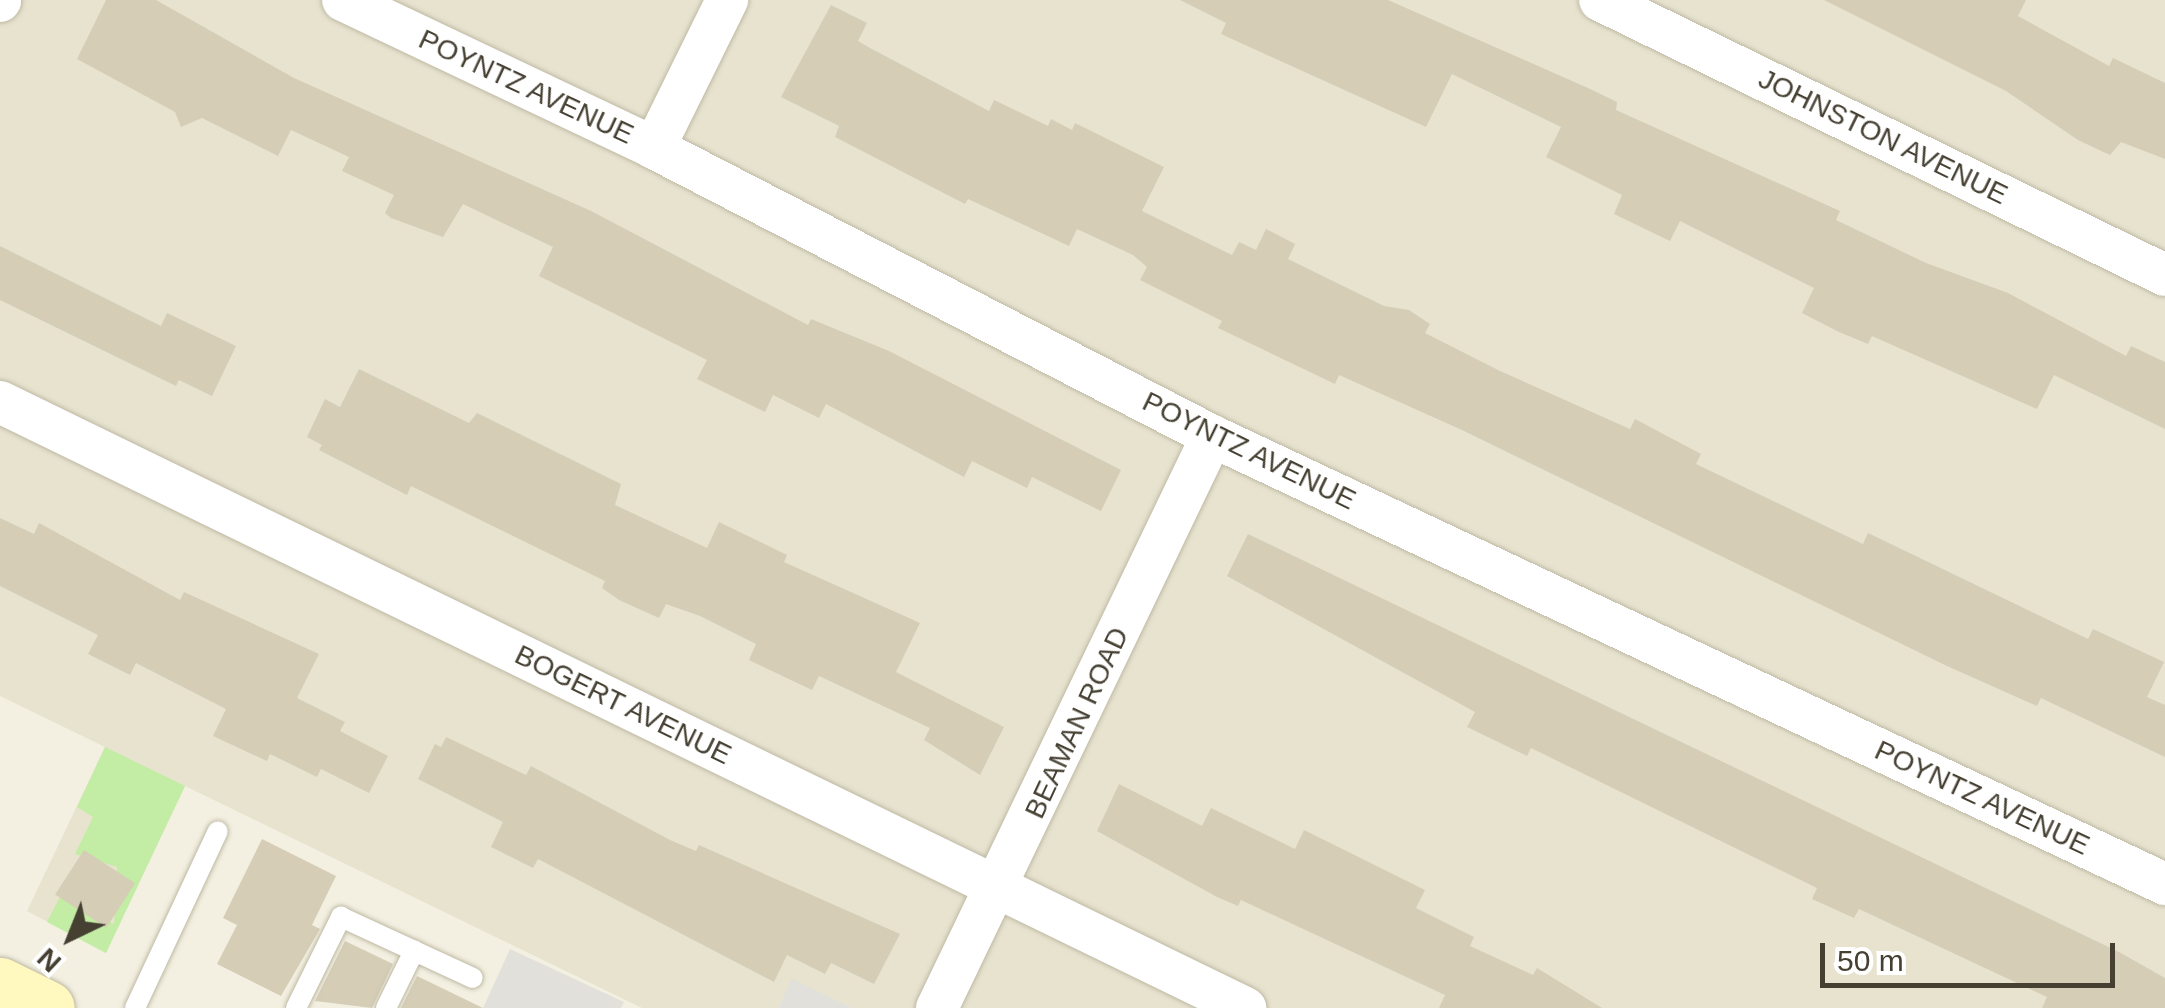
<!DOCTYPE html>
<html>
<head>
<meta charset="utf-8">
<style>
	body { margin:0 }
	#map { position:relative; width:2165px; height:1008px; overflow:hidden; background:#f3f0e1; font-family:Arial,sans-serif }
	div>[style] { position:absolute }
	.residential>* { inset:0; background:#e7e3cf }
	.green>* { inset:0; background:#c3eca5 }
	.parking>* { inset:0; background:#e2e0db }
	.building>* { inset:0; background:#d5cdb6; transform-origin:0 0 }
	.roads { filter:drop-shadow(0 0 2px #bfb9a4) drop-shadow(0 0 2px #bfb9a4) }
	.lane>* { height:20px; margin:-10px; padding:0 10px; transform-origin:10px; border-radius:10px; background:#fff }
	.street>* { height:42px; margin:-21px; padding:0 21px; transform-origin:21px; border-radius:21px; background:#fff }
	.secondary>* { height:55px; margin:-27.5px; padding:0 27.5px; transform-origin:27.5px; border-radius:27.5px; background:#fff8bf }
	span { translate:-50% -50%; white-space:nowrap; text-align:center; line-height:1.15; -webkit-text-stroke:8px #fff; paint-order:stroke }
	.street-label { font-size:28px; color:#454032 }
	.north { position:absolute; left:20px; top:888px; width:100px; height:100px; -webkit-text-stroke:8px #fff; paint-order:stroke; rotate:223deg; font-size:28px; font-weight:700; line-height:40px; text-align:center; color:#454032 }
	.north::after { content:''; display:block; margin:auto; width:35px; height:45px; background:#454032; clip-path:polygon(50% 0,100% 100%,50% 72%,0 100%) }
	.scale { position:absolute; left:1820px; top:943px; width:295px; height:45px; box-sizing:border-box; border:5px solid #454032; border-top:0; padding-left:12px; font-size:30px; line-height:35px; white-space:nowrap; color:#454032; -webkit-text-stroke:8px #fff; paint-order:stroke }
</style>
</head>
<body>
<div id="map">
	<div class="residential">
		<div style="clip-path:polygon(0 0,2165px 0,2165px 1008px,852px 1008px,792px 980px,778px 1008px,642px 1008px,185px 786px,106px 953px,27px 911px,105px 747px,0 696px)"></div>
	</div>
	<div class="green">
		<div style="clip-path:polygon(105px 747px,185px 786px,106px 953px,47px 922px,60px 897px,114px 924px,117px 867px,75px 854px,93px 817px,77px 807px)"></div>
	</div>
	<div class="parking">
		<div style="clip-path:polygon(510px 949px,624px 1002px,621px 1008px,483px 1008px)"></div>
		<div style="clip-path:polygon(792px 979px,852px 1008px,778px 1008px)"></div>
	</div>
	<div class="building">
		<div style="clip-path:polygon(106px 0,156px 0,294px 78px,591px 211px,808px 325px,811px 319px,889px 351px,1121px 470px,1101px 511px,1032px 477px,1027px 488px,972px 461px,964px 477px,826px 404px,819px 418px,773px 395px,765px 412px,697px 379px,707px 360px,539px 276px,553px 247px,463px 204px,443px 237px,391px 218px,385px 213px,394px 195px,342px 171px,349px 157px,291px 130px,278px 156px,202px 118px,181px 127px,175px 112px,77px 59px)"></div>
		<div style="clip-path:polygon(1180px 0,1388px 0,1588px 88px,1617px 102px,1616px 110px,1840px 211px,1836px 220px,1926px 263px,2008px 293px,2126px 356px,2131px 346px,2165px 362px,2165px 429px,2054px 375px,2037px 409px,1872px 336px,1868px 344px,1839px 332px,1802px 313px,1814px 288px,1680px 221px,1670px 241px,1614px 214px,1622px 195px,1546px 157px,1561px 127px,1452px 74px,1426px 127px,1221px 34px,1226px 23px)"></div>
		<div style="clip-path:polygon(1824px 0,2026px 0,2018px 16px,2109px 66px,2113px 58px,2165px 83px,2165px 159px,2121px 142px,2110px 155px,2078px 140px,2006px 91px)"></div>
		<div style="clip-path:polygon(831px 5px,867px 23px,858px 41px,870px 48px,989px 111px,994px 100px,1048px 126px,1051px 119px,1072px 130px,1075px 123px,1164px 167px,1142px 211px,1232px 255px,1239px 242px,1256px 250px,1266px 229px,1295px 244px,1288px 259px,1384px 306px,1409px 310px,1430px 324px,1425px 333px,1500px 371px,1630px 429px,1635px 419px,1701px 454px,1696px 464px,1863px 544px,1868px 533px,2088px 639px,2093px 629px,2164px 662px,2147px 697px,2165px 705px,2165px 757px,2041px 698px,2037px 706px,1947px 666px,1462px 430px,1339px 375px,1335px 384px,1218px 328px,1222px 321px,1140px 280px,1147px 267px,1133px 255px,1077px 229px,1069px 246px,968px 199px,965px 204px,835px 137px,839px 126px,781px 97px)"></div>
		<div style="clip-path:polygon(0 246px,161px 326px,167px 313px,236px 346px,212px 396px,179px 380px,176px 386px,0 300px)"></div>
		<div style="clip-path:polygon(359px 369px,469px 423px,477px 413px,621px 484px,615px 505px,707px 548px,719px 522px,787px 555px,784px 562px,920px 623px,896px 672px,1004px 727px,980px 775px,924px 740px,930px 728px,819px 676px,812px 690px,749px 660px,756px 644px,700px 616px,666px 604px,659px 618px,619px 600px,602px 588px,605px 581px,411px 486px,407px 495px,319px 450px,322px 445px,307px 437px,325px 399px,340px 407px)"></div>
		<div style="clip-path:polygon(0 518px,34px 534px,39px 523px,180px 600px,184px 592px,319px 654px,297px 698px,345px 722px,340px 731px,388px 756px,369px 793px,321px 769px,317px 777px,270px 754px,267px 761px,213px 736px,226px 709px,136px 663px,130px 675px,88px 654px,98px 635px,0 586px)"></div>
		<div style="clip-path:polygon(1248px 534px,2119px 952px,2165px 978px,2165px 1008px,2042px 1008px,2047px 997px,1859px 909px,1854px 918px,1812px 899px,1817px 888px,1531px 748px,1527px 756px,1467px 727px,1475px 712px,1227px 576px)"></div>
		<div style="clip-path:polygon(446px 737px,526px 775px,531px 766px,670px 840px,696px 851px,699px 845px,900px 934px,874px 984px,831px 963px,825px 974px,787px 955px,774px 982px,538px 859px,533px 868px,491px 847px,503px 822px,418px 779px,435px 744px,441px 747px)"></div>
		<div style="clip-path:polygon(1119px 784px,1202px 826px,1211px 808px,1295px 849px,1304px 830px,1425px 890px,1416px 908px,1474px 937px,1470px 946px,1533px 975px,1537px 968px,1602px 1008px,1439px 1008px,1445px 995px,1241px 900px,1238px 906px,1217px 897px,1097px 831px)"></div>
		<div style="clip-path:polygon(262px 839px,336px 876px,312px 925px,320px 929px,281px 996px,217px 964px,237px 925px,223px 918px)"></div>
		<div style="left:84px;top:850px;width:61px;height:53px;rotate:33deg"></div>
		<div style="clip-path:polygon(345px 941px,393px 964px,372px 1008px,315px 1001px)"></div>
		<div style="clip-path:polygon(417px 976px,483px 1008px,401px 1008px)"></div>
	</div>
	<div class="roads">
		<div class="lane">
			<div style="left:135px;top:1008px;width:195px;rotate:-64.9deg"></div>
			<div style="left:296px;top:1008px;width:102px;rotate:-63.7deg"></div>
			<div style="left:341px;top:917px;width:145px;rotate:24.8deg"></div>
			<div style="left:386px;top:1008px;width:64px;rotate:-63.8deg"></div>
		</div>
		<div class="street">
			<div style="left:343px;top:0;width:344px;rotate:25.4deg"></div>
			<div style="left:654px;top:148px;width:628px;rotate:27.3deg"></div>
			<div style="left:1212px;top:436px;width:1053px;rotate:25.18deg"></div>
			<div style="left:1600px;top:0;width:628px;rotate:25.95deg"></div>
			<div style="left:0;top:1px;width:1px;rotate:-90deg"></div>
			<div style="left:654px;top:148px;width:165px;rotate:-63.7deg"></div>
			<div style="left:0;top:402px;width:1385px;rotate:25.95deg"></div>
			<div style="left:937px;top:1008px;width:635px;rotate:-64.32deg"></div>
		</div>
		<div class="secondary">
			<div style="left:0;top:985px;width:52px;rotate:26.1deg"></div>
		</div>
	</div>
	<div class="street-label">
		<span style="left:526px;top:87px;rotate:25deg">POYNTZ AVENUE</span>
		<span style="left:1883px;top:137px;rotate:26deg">JOHNSTON AVENUE</span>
		<span style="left:1249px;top:451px;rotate:26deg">POYNTZ AVENUE</span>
		<span style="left:623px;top:705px;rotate:26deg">BOGERT AVENUE</span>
		<span style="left:1077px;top:723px;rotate:-65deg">BEAMAN ROAD</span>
		<span style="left:1982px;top:798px;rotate:25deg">POYNTZ AVENUE</span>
	</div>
	<div class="north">N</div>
	<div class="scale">50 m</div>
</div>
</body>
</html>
